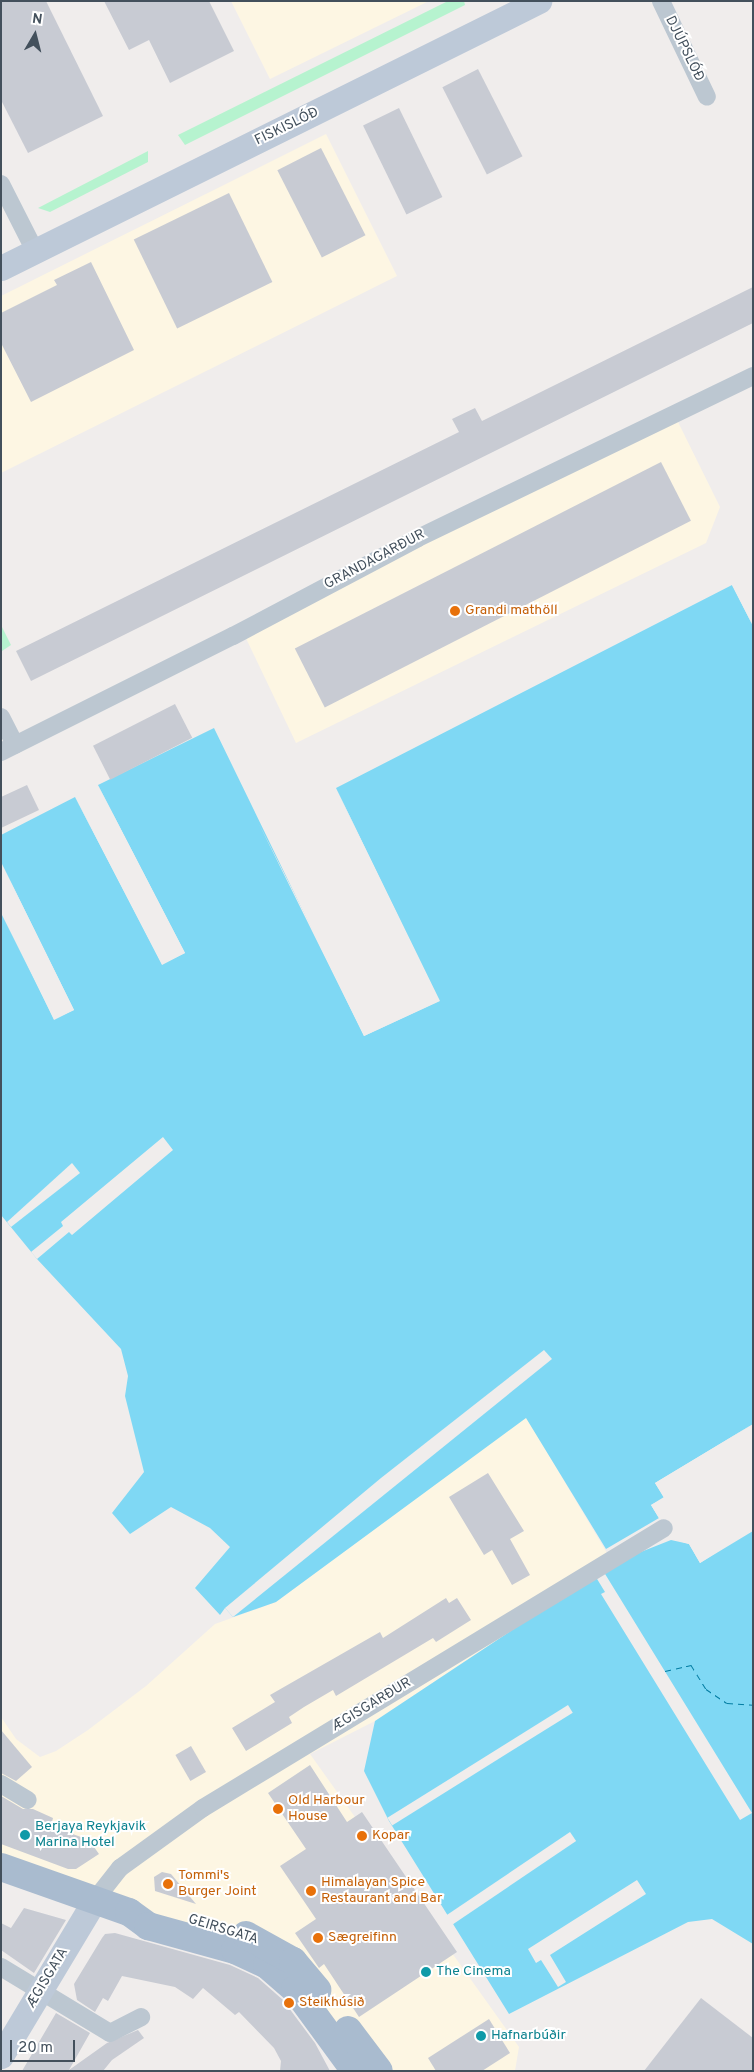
<!DOCTYPE html>
<html>
<head>
<meta charset="utf-8">
<style>
	body { margin:0 }
	#map { position:relative; width:754px; height:2072px; overflow:hidden; background:#f0edec; font-family:Overpass,sans-serif }
	div>[style] { position:absolute }
	.commercial>* { inset:0; background:#fdf6e3 }
	.green>* { inset:0; background:#b6f3cf }
	.water>* { inset:0; background:#7fd8f4 }
	.pier>* { inset:0; background:#f0edec; transform-origin:0 0 }
	.ferry>* { height:1px; margin-top:-0.5px; transform-origin:0; background:repeating-linear-gradient(90deg,#027ca2 0 6px,transparent 0 11px) }
	.building>* { inset:0; background:#c8cbd3; transform-origin:0 0 }
	.street>* { height:18px; margin:-9px; padding:0 9px; transform-origin:9px; border-radius:9px; background:#bcc7d1 }
	.secondary>* { height:25px; margin:-12.5px; padding:0 12.5px; transform-origin:12.5px; border-radius:12.5px; background:#bdc9d8 }
	.primary>* { height:28px; margin:-14px; padding:0 14px; transform-origin:14px; border-radius:14px; background:#a9bbcf }
	.dots>* { width:14px; height:14px; translate:-50% -50%; box-sizing:border-box; border:2px solid #fff; border-radius:50% }
	span { translate:-50% -50%; white-space:nowrap; text-align:center; line-height:1.15; -webkit-text-stroke:4px #fff; paint-order:stroke }
	.street-label { font-size:14px; color:#43505c }
	.food-label { font-size:14px; color:#c56008 }
	.left { translate:0 -50%; text-align:left }
	.culture-label { font-size:14px; color:#0d838f }
	.frame { position:absolute; inset:0; border:2px solid #43505c; pointer-events:none }
	.north { position:absolute; left:10px; top:10px; width:50px; height:50px; -webkit-text-stroke:4px #fff; paint-order:stroke; rotate:8deg; font-size:14px; font-weight:700; line-height:20px; text-align:center; color:#43505c }
	.north::after { content:''; display:block; margin:auto; width:18px; height:22px; background:#43505c; clip-path:polygon(50% 0,100% 100%,50% 72%,0 100%) }
	.scale { position:absolute; left:10px; top:2040px; width:65px; height:22px; box-sizing:border-box; border:2px solid #43505c; border-top:0; padding-left:6px; font-size:15px; line-height:18px; white-space:nowrap; color:#43505c; -webkit-text-stroke:4px #fff; paint-order:stroke }
</style>
</head>
<body>
<div id="map">
	<div class="commercial">
		<div style="clip-path:polygon(231px 1px,429px 1px,270px 79px)"></div>
		<div style="clip-path:polygon(326px 134px,397px 276px,1px 473px,1px 296px)"></div>
		<div style="clip-path:polygon(677px 420px,720px 507px,706px 543px,296px 743px,242px 630px)"></div>
		<div style="clip-path:polygon(526px 1417px,613px 1563px,375px 1721px,310px 1754px,519px 2047px,515px 2071px,366px 2071px,303px 1983px,1px 1857px,1px 1717px,16px 1739px,40px 1757px,56px 1751px,88px 1730px,146px 1686px,215px 1624px,276px 1602px)"></div>
	</div>
	<div class="green">
		<div style="clip-path:polygon(448px 1px,464px 1px,465px 5px,185px 145px,178px 135px)"></div>
		<div style="clip-path:polygon(148px 151px,148px 162px,50px 212px,38px 208px)"></div>
		<div style="clip-path:polygon(1px 625px,11px 645px,2px 651px,1px 650px)"></div>
	</div>
	<div class="water">
		<div style="clip-path:polygon(732px 585px,753px 626px,753px 1424px,655px 1483px,664px 1498px,651px 1505px,659px 1518px,606px 1549px,526px 1418px,276px 1602px,233px 1617px,225px 1608px,220px 1615px,195px 1588px,230px 1547px,210px 1528px,171px 1507px,130px 1534px,112px 1513px,144px 1472px,125px 1396px,128px 1376px,121px 1349px,37px 1259px,1px 1215px,1px 913px,54px 1019px,74px 1010px,1px 862px,1px 835px,75px 797px,162px 964px,185px 953px,98px 785px,214px 728px,364px 1036px,439px 1001px,336px 788px)"></div>
		<div style="clip-path:polygon(753px 1531px,753px 1944px,712px 1919px,688px 1922px,509px 2014px,389px 1821px,364px 1771px,375px 1721px,613px 1563px,671px 1540px,689px 1544px,700px 1563px)"></div>
	</div>
	<div class="pier">
		<div style="clip-path:polygon(731px 583px,734px 584px,753px 626px,732px 585px)"></div>
		<div style="clip-path:polygon(98px 785px,185px 953px,162px 965px,75px 797px,163px 961px,181px 952px)"></div>
		<div style="clip-path:polygon(336px 788px,440px 1001px,364px 1036px,259px 824px,365px 1032px,436px 1000px)"></div>
		<div style="clip-path:polygon(1px 862px,74px 1010px,54px 1020px,1px 910px,55px 1016px,71px 1009px)"></div>
		<div style="clip-path:polygon(163px 1137px,173px 1150px,72px 1235px,69px 1232px,37px 1259px,31px 1252px,63px 1226px,61px 1222px)"></div>
		<div style="clip-path:polygon(72px 1163px,80px 1173px,11px 1227px,7px 1222px)"></div>
		<div style="clip-path:polygon(544px 1350px,552px 1359px,233px 1617px,225px 1608px,381px 1478px)"></div>
		<div style="clip-path:polygon(753px 1424px,658px 1484px,667px 1497px,655px 1506px,660px 1520px,651px 1505px,664px 1497px,655px 1483px)"></div>
		<div style="clip-path:polygon(753px 1529px,700px 1563px,689px 1544px,670px 1538px,690px 1542px,701px 1560px)"></div>
		<div style="clip-path:polygon(602px 1569px,752px 1813px,740px 1820px,601px 1594px,605px 1592px,594px 1574px)"></div>
		<div style="left:568px;top:1705px;width:9px;height:213px;rotate:58deg"></div>
		<div style="left:570px;top:1832px;width:11px;height:149px;rotate:56deg"></div>
		<div style="clip-path:polygon(637px 1880px,646px 1894px,550px 1955px,566px 1982px,558px 1987px,541px 1960px,536px 1963px,528px 1949px)"></div>
	</div>
	<div class="ferry">
		<div style="left:665px;top:1671px;width:27px;rotate:-13deg"></div>
		<div style="left:691px;top:1665px;width:28px;rotate:58deg"></div>
		<div style="left:706px;top:1689px;width:25px;rotate:34deg"></div>
		<div style="left:727px;top:1703px;width:26px;rotate:4deg"></div>
	</div>
	<div class="building">
		<div style="clip-path:polygon(1px 1px,46px 1px,103px 116px,28px 153px,1px 100px)"></div>
		<div style="clip-path:polygon(104px 1px,209px 1px,234px 51px,170px 83px,149px 40px,129px 50px)"></div>
		<div style="left:478px;top:69px;width:98px;height:40px;rotate:63deg"></div>
		<div style="left:399px;top:108px;width:99px;height:40px;rotate:64deg"></div>
		<div style="left:321px;top:148px;width:98px;height:49px;rotate:63deg"></div>
		<div style="left:229px;top:193px;width:99px;height:106px;rotate:64deg"></div>
		<div style="clip-path:polygon(91px 262px,134px 350px,31px 402px,1px 343px,1px 313px,57px 285px,54px 280px)"></div>
		<div style="clip-path:polygon(753px 287px,753px 323px,31px 681px,16px 651px,459px 432px,452px 419px,475px 408px,482px 421px)"></div>
		<div style="left:661px;top:462px;width:66px;height:411px;rotate:63deg"></div>
		<div style="left:175px;top:704px;width:38px;height:92px;rotate:63deg"></div>
		<div style="clip-path:polygon(27px 785px,39px 810px,1px 828px,1px 797px)"></div>
		<div style="clip-path:polygon(488px 1473px,524px 1531px,510px 1539px,530px 1575px,512px 1585px,492px 1550px,484px 1555px,449px 1497px)"></div>
		<div style="clip-path:polygon(446px 1598px,449px 1603px,457px 1598px,471px 1620px,436px 1642px,433px 1638px,336px 1696px,333px 1690px,304px 1707px,289px 1717px,292px 1723px,246px 1751px,232px 1728px,275px 1702px,270px 1695px,380px 1632px,383px 1638px)"></div>
		<div style="clip-path:polygon(1px 1730px,32px 1767px,16px 1781px,1px 1773px)"></div>
		<div style="left:191px;top:1746px;width:30px;height:18px;rotate:60deg"></div>
		<div style="clip-path:polygon(310px 1765px,347px 1822px,362px 1812px,457px 1952px,359px 2017px,324px 1964px,319px 1968px,295px 1933px,316px 1919px,280px 1866px,306px 1849px,268px 1793px)"></div>
		<div style="clip-path:polygon(1px 1796px,23px 1809px,33px 1809px,53px 1818px,51px 1826px,89px 1840px,99px 1854px,76px 1869px,68px 1869px,1px 1844px)"></div>
		<div style="clip-path:polygon(162px 1872px,171px 1874px,196px 1904px,155px 1891px,154px 1877px)"></div>
		<div style="clip-path:polygon(24px 1908px,66px 1920px,34px 1973px,1px 1950px,1px 1923px,11px 1928px)"></div>
		<div style="clip-path:polygon(115px 1933px,230px 1965px,258px 1978px,283px 2000px,315px 2043px,330px 2071px,280px 2071px,281px 2061px,274px 2048px,239px 2012px,235px 2015px,203px 1988px,193px 1999px,175px 1987px,122px 1976px,108px 2001px,103px 1998px,95px 2012px,77px 2000px,74px 1984px,102px 1938px,105px 1934px)"></div>
		<div style="clip-path:polygon(701px 1998px,753px 2038px,753px 2071px,644px 2071px)"></div>
		<div style="clip-path:polygon(56px 2013px,90px 2033px,69px 2070px,107px 2043px,138px 2030px,144px 2038px,112px 2060px,103px 2071px,22px 2071px)"></div>
		<div style="clip-path:polygon(489px 2019px,510px 2053px,482px 2071px,436px 2071px,428px 2058px)"></div>
	</div>
	<div class="street">
		<div style="left:661px;top:1px;width:106px;rotate:64.4deg"></div>
		<div style="left:1px;top:184px;width:75px;rotate:63.1deg"></div>
		<div style="left:1px;top:717px;width:31px;rotate:63deg"></div>
		<div style="left:1px;top:752px;width:259px;rotate:-26.6deg"></div>
		<div style="left:233px;top:636px;width:209px;rotate:-27.9deg"></div>
		<div style="left:418px;top:538px;width:372px;rotate:-25.8deg"></div>
		<div style="left:1px;top:1784px;width:31px;rotate:31deg"></div>
		<div style="left:94px;top:1901px;width:42px;rotate:-51.8deg"></div>
		<div style="left:120px;top:1868px;width:102px;rotate:-35.9deg"></div>
		<div style="left:203px;top:1808px;width:539px;rotate:-31.27deg"></div>
		<div style="left:1px;top:1967px;width:127px;rotate:31.2deg"></div>
		<div style="left:110px;top:2033px;width:35px;rotate:-27deg"></div>
	</div>
	<div class="secondary">
		<div style="left:1px;top:268px;width:601px;rotate:-26.39deg"></div>
		<div style="left:1px;top:2056px;width:181px;rotate:-59deg"></div>
	</div>
	<div class="primary">
		<div style="left:1px;top:1867px;width:136px;rotate:19.4deg"></div>
		<div style="left:129px;top:1912px;width:24px;rotate:36deg"></div>
		<div style="left:148px;top:1926px;width:90px;rotate:15.4deg"></div>
		<div style="left:235px;top:1950px;width:35px;rotate:25deg"></div>
		<div style="left:267px;top:1965px;width:37px;rotate:41deg"></div>
		<div style="left:295px;top:1989px;width:102px;rotate:53.8deg"></div>
		<div style="left:246px;top:1935px;width:54px;rotate:29deg"></div>
		<div style="left:293px;top:1961px;width:38px;rotate:50deg"></div>
		<div style="left:348px;top:2030px;width:51px;rotate:52.9deg"></div>
	</div>
	<div class="dots">
		<div style="left:455px;top:611px;background:#e8710a"></div>
		<div style="left:278px;top:1809px;background:#e8710a"></div>
		<div style="left:25px;top:1835px;background:#0f9aa8"></div>
		<div style="left:362px;top:1836px;background:#e8710a"></div>
		<div style="left:168px;top:1884px;background:#e8710a"></div>
		<div style="left:311px;top:1891px;background:#e8710a"></div>
		<div style="left:318px;top:1938px;background:#e8710a"></div>
		<div style="left:426px;top:1972px;background:#0f9aa8"></div>
		<div style="left:289px;top:2003px;background:#e8710a"></div>
		<div style="left:481px;top:2036px;background:#0f9aa8"></div>
	</div>
	<div class="street-label">
		<span style="left:684px;top:49px;rotate:64deg">DJÚPSLÓÐ</span>
		<span style="left:287px;top:127px;rotate:-26deg">FISKISLÓÐ</span>
		<span style="left:375px;top:560px;rotate:-28deg">GRANDAGARÐUR</span>
		<span style="left:372px;top:1705px;rotate:-31deg">ÆGISGARÐUR</span>
		<span style="left:223px;top:1930px;rotate:17deg">GEIRSGATA</span>
		<span style="left:48px;top:1978px;rotate:-59deg">ÆGISGATA</span>
	</div>
	<div class="food-label">
		<span class="left" style="left:465px;top:611px">Grandi mathöll</span>
		<span class="left" style="left:288px;top:1809px">Old Harbour<br>House</span>
		<span class="left" style="left:372px;top:1836px">Kopar</span>
		<span class="left" style="left:178px;top:1884px">Tommi's<br>Burger Joint</span>
		<span class="left" style="left:321px;top:1891px">Himalayan Spice<br>Restaurant and Bar</span>
		<span class="left" style="left:328px;top:1938px">Sægreifinn</span>
		<span class="left" style="left:299px;top:2003px">Steikhúsið</span>
	</div>
	<div class="culture-label">
		<span class="left" style="left:35px;top:1835px">Berjaya Reykjavik<br>Marina Hotel</span>
		<span class="left" style="left:436px;top:1972px">The Cinema</span>
		<span class="left" style="left:491px;top:2036px">Hafnarbúðir</span>
	</div>
	<div class="frame"></div>
	<div class="north">N</div>
	<div class="scale">20 m</div>
</div>
</body>
</html>
